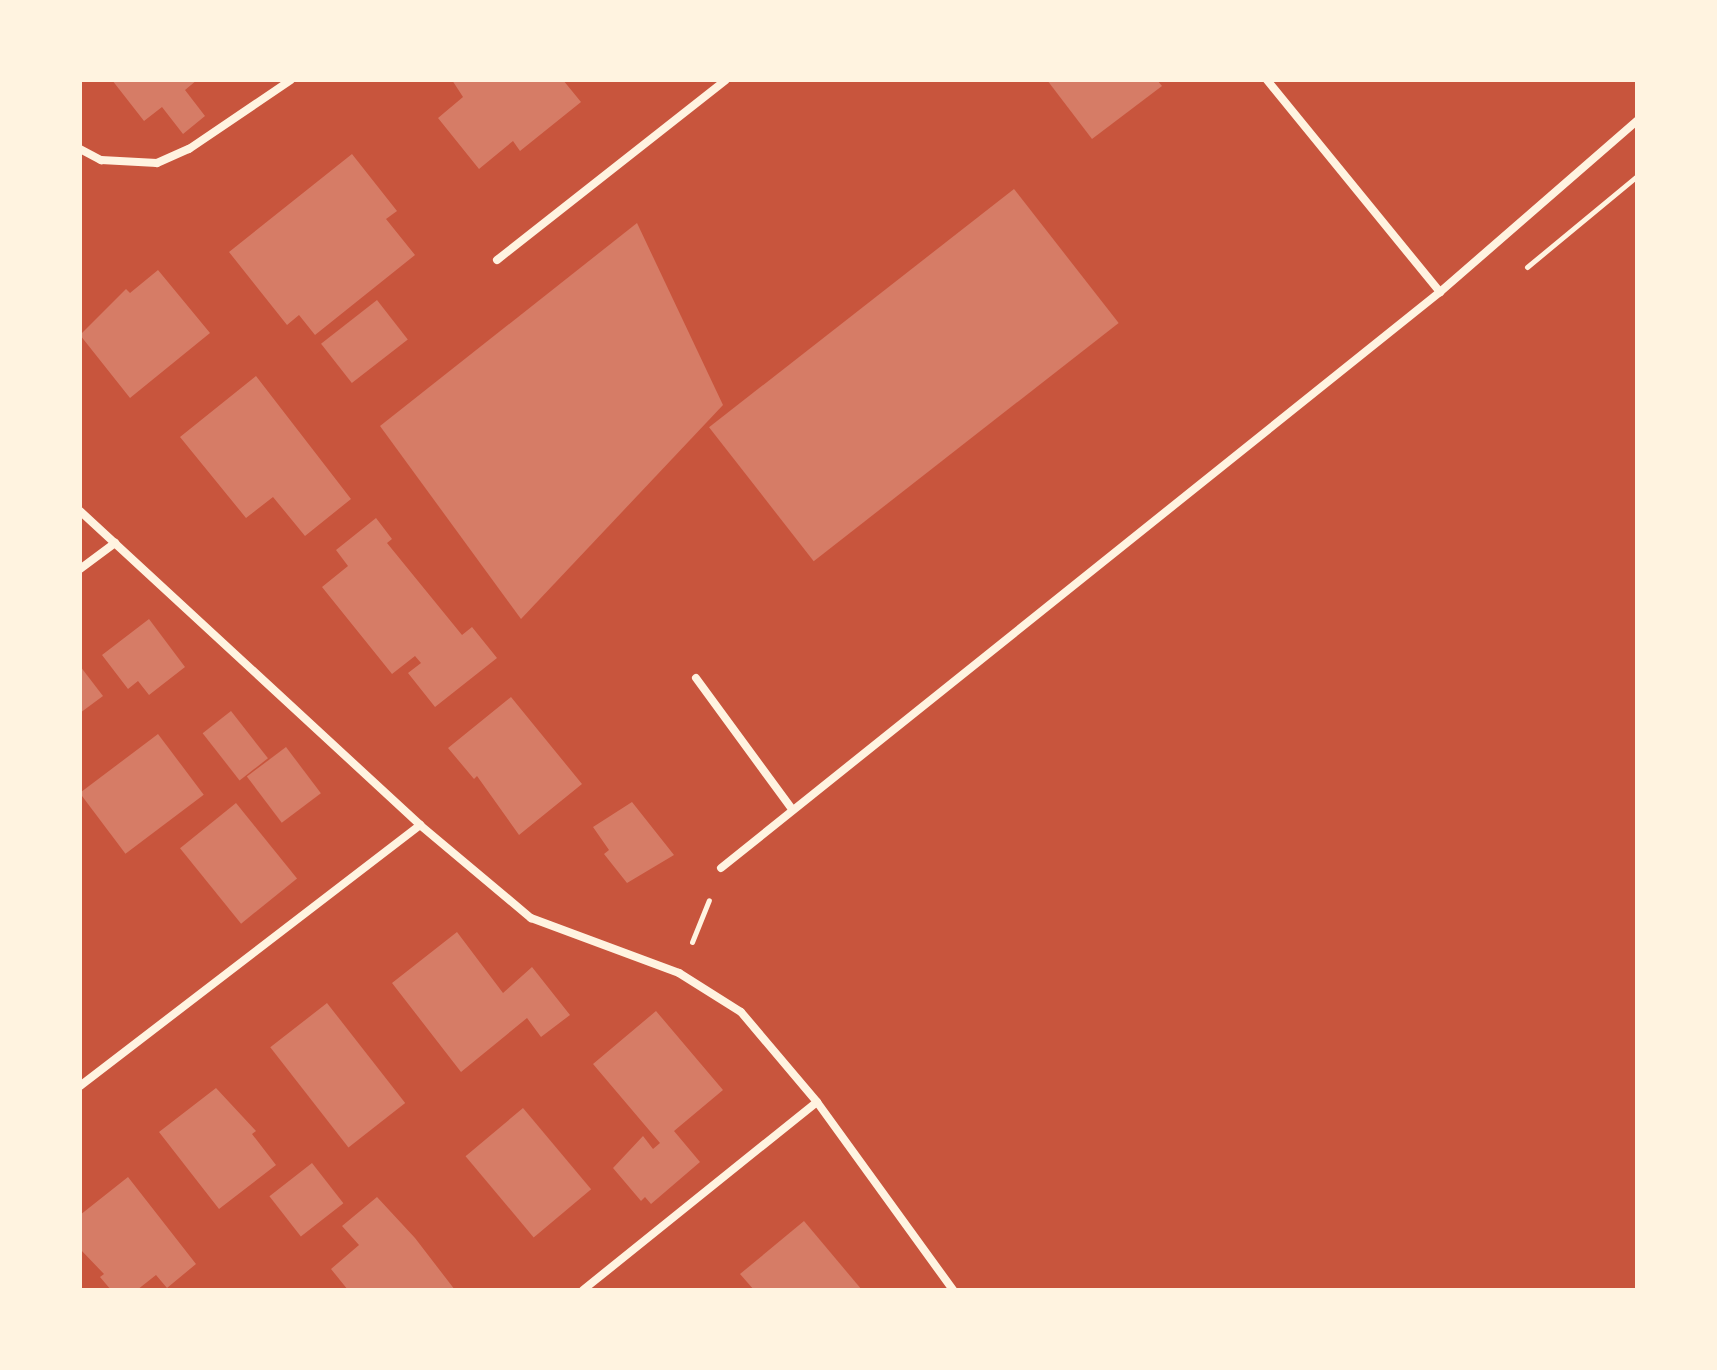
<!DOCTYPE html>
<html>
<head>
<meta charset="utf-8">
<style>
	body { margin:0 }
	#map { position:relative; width:1717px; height:1370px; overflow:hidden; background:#c8553d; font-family:"Titillium Web",sans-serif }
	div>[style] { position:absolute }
	.building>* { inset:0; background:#d67c66; transform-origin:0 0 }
	.path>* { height:5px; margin:-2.5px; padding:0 2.5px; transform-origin:2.5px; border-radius:2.5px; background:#fff3e0 }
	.minor>* { height:8px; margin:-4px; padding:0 4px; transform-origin:4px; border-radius:4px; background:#fff3e0 }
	span { translate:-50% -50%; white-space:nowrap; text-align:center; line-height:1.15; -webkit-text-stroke:8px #fff3e0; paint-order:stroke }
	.frame { position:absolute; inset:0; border:82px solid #fff3e0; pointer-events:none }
</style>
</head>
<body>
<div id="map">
	<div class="building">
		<div style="clip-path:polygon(112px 80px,197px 80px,185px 90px,205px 116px,183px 134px,162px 107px,144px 121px)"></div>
		<div style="clip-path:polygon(452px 80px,563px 80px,581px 102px,520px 151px,513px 141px,479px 169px,438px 118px,463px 97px)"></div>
		<div style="clip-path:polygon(1047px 80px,1157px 80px,1162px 86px,1092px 139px)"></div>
		<div style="clip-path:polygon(352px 154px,397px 211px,386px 219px,415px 255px,315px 335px,299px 315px,287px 325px,229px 252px)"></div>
		<div style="left:1014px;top:189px;width:170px;height:387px;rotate:52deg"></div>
		<div style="clip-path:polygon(637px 223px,723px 405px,521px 619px,380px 426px)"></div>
		<div style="clip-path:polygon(158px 270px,210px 333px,130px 398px,80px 335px,126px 289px,130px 293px)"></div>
		<div style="left:377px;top:300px;width:50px;height:71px;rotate:52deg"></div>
		<div style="clip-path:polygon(256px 376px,351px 499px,305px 536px,273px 497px,246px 518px,180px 437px)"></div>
		<div style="clip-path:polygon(376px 518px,392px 539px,387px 543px,462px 635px,472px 627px,497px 658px,435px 707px,408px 673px,421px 663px,415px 656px,392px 674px,322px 587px,348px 566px,336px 550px)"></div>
		<div style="clip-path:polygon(149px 619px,185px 667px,149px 695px,138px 681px,128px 689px,102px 655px)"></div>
		<div style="clip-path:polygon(80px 666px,103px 696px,80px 713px)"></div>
		<div style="clip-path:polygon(511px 697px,582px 784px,519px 835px,477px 776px,474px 779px,448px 748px)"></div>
		<div style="left:231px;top:711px;width:60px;height:36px;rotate:52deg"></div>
		<div style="left:158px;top:734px;width:76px;height:98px;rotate:53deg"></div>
		<div style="left:286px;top:747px;width:58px;height:49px;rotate:53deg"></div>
		<div style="clip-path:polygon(632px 802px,674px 855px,627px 883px,604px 854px,609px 850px,593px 827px)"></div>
		<div style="left:236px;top:803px;width:97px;height:72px;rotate:51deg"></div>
		<div style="clip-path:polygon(457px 932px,503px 993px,532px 967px,570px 1015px,541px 1037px,527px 1018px,461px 1072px,392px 983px)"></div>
		<div style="left:327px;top:1003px;width:127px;height:72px;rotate:52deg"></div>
		<div style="clip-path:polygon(656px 1011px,723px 1090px,674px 1131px,700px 1162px,651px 1204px,645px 1197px,641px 1201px,613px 1168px,643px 1136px,653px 1149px,660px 1143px,593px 1064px)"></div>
		<div style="clip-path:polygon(216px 1088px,256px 1131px,252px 1134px,276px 1165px,219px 1209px,159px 1132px)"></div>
		<div style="left:523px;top:1108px;width:106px;height:75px;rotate:50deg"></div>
		<div style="left:312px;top:1163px;width:51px;height:54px;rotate:52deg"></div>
		<div style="clip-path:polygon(128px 1177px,196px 1264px,167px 1288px,156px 1275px,137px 1290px,111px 1290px,100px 1277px,104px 1274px,80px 1249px,80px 1215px)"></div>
		<div style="clip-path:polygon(377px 1197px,415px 1238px,455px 1290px,348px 1290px,331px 1269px,359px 1245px,342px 1226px)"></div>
		<div style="clip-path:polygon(804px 1221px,862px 1290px,754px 1290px,740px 1274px)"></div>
	</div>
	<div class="path">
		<div style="left:1527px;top:267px;width:143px;rotate:-39.6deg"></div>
		<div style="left:692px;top:942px;width:45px;rotate:-68deg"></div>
	</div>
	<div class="minor">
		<div style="left:1267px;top:80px;width:274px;rotate:50.8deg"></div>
		<div style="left:80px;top:149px;width:24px;rotate:28deg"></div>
		<div style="left:101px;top:160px;width:56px;rotate:3.1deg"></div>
		<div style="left:157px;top:163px;width:35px;rotate:-24deg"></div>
		<div style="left:189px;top:149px;width:123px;rotate:-34.1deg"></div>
		<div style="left:497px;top:260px;width:291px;rotate:-38.2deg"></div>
		<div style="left:80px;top:511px;width:463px;rotate:42.7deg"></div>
		<div style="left:420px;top:825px;width:145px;rotate:40deg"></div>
		<div style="left:531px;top:918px;width:158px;rotate:20.4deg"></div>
		<div style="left:679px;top:973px;width:73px;rotate:32.2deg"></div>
		<div style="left:741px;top:1012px;width:118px;rotate:49.8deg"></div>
		<div style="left:817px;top:1102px;width:232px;rotate:54.1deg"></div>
		<div style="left:80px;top:569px;width:44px;rotate:-36.6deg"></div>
		<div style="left:696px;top:678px;width:162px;rotate:53.8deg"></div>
		<div style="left:721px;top:868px;width:921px;rotate:-38.7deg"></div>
		<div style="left:1440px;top:292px;width:261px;rotate:-41deg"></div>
		<div style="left:80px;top:1086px;width:429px;rotate:-37.5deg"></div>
		<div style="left:583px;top:1290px;width:300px;rotate:-38.8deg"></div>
	</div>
	<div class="frame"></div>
</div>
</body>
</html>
